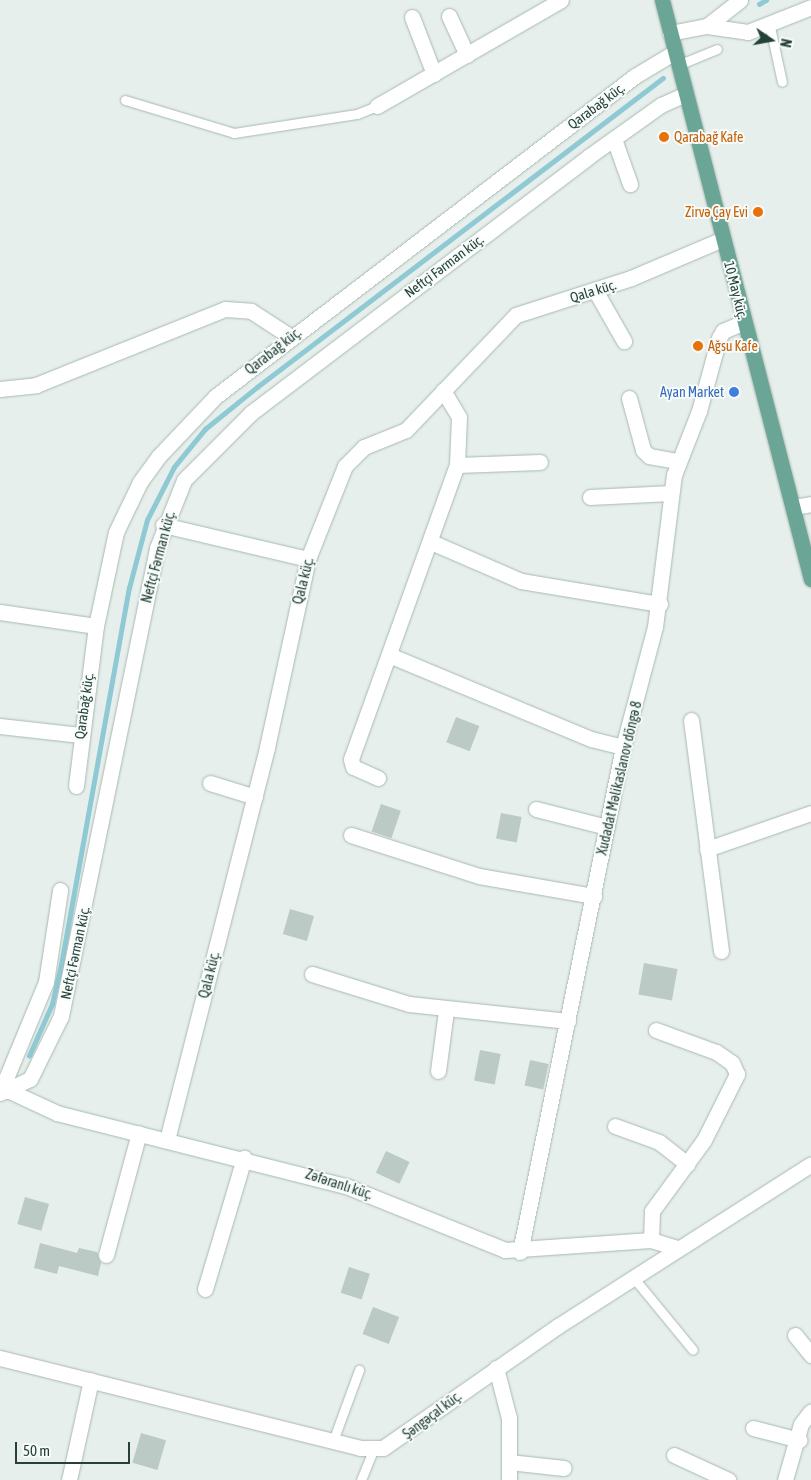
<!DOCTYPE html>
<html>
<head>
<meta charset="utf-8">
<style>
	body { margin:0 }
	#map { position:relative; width:811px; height:1480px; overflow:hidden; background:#e6efeb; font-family:"Asap Condensed",sans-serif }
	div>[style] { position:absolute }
	.stream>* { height:4.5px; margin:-2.25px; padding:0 2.25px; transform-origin:2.25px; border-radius:2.25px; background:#8ec9d4 }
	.building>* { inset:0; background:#bbcac4; transform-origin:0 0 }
	.roads { filter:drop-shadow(0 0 1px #a8b8b2) drop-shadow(0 0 1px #a8b8b2) }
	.lane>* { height:9px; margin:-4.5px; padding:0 4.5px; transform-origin:4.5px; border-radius:4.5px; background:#fff }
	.street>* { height:15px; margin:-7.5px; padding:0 7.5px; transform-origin:7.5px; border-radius:7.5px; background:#fff }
	.primary>* { height:15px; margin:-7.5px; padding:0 7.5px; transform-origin:7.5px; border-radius:7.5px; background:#6aa596 }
	.dots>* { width:14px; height:14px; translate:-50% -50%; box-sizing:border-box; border:2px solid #f7fbf9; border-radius:50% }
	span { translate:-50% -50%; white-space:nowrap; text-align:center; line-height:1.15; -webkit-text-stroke:4px #f7fbf9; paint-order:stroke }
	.street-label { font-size:14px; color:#24423a }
	.food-label { font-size:14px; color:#c56008 }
	.left { translate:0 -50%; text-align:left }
	.right { translate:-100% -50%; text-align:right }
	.shop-label { font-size:14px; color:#366cbe }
	.north { position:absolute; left:746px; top:15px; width:50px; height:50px; -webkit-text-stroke:4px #f7fbf9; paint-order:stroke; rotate:102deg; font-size:14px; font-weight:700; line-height:20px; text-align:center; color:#24423a }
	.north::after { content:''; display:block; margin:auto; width:18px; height:22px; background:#24423a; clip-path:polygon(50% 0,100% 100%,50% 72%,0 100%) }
	.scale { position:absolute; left:15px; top:1442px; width:115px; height:22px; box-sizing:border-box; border:2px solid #24423a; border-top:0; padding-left:6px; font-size:15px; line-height:18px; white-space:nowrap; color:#24423a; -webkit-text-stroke:4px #f7fbf9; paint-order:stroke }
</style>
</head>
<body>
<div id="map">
	<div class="stream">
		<div style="left:759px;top:4px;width:8px;rotate:-30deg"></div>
		<div style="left:29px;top:1056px;width:57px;rotate:-66.1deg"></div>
		<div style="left:52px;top:1004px;width:40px;rotate:-77deg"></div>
		<div style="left:61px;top:965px;width:383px;rotate:-79.8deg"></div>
		<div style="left:129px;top:588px;width:70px;rotate:-75.2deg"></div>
		<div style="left:147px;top:520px;width:59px;rotate:-63deg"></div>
		<div style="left:174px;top:467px;width:49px;rotate:-50.8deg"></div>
		<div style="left:205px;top:429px;width:67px;rotate:-38.9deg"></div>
		<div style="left:257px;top:387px;width:510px;rotate:-37.27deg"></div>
	</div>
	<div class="building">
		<div style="left:456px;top:717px;width:25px;height:27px;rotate:21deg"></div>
		<div style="left:381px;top:804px;width:21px;height:29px;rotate:19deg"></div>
		<div style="left:501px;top:813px;width:21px;height:26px;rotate:11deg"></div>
		<div style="left:290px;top:909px;width:25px;height:26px;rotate:16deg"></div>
		<div style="left:644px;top:963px;width:34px;height:32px;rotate:10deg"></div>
		<div style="left:480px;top:1050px;width:21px;height:31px;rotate:11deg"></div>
		<div style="left:530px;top:1060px;width:19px;height:26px;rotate:12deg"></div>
		<div style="left:386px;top:1151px;width:26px;height:24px;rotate:25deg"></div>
		<div style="left:25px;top:1197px;width:25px;height:28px;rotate:16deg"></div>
		<div style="clip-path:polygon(40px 1243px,77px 1253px,79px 1248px,97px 1252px,101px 1263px,98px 1276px,59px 1266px,57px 1274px,34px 1268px)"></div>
		<div style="left:349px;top:1267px;width:22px;height:27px;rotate:18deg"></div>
		<div style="left:373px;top:1307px;width:28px;height:29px;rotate:21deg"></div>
		<div style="left:141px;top:1433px;width:26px;height:31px;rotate:16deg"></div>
	</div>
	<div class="roads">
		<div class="lane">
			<div style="left:770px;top:27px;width:56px;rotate:77.7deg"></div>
			<div style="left:678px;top:65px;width:42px;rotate:-22.3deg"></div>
			<div style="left:125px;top:100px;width:114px;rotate:16.8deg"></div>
			<div style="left:234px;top:133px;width:124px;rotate:-8.8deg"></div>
			<div style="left:357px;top:114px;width:22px;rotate:-22deg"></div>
			<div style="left:633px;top:1277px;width:94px;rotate:50.6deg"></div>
			<div style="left:333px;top:1441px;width:76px;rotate:-69.9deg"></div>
			<div style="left:361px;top:1480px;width:32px;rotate:-68deg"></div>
		</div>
		<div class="street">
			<div style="left:449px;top:16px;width:43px;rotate:65.2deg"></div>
			<div style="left:412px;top:17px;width:61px;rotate:68.9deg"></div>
			<div style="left:707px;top:26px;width:41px;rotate:8.3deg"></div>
			<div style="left:748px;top:32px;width:68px;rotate:-21.6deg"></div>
			<div style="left:670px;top:33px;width:38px;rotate:-11deg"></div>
			<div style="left:707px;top:26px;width:42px;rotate:-38.2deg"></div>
			<div style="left:377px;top:106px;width:212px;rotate:-29.9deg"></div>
			<div style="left:614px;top:139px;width:48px;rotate:70.4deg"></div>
			<div style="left:595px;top:290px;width:59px;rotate:60.4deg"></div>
			<div style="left:0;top:389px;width:36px;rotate:-6deg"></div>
			<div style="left:36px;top:385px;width:204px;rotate:-21.9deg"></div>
			<div style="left:225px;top:309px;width:26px;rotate:4deg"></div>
			<div style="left:251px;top:311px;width:48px;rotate:33deg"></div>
			<div style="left:629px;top:398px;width:54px;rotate:74.9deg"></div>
			<div style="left:643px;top:450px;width:8px;rotate:45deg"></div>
			<div style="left:649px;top:456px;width:29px;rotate:10deg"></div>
			<div style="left:457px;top:465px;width:83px;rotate:-2.1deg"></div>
			<div style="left:590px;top:497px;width:81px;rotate:-2.8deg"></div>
			<div style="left:793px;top:507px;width:18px;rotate:-9deg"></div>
			<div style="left:163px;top:525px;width:149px;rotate:13.2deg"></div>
			<div style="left:431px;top:542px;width:98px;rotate:23.4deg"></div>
			<div style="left:521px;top:581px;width:141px;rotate:9.4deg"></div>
			<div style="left:0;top:612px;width:97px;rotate:8.3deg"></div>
			<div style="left:389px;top:655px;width:219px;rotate:22.6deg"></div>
			<div style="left:591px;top:739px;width:33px;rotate:14deg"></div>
			<div style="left:691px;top:720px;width:233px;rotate:82.6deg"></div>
			<div style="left:0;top:726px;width:81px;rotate:6.4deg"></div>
			<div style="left:378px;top:778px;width:27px;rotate:-156deg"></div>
			<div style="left:353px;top:767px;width:8px;rotate:-104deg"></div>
			<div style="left:351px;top:759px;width:313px;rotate:-70.2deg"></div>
			<div style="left:457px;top:465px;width:48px;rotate:-87.6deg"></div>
			<div style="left:459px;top:417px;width:31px;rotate:-121deg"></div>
			<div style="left:210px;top:783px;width:47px;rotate:17.3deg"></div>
			<div style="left:76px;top:786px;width:161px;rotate:-82.9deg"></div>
			<div style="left:96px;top:626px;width:96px;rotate:-78deg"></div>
			<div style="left:116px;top:532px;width:55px;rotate:-64.4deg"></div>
			<div style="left:140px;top:482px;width:32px;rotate:-54deg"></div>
			<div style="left:159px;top:456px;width:83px;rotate:-46.5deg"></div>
			<div style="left:216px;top:396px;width:527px;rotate:-37.37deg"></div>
			<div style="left:635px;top:76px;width:47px;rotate:-31deg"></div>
			<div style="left:536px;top:809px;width:73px;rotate:14.2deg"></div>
			<div style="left:351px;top:835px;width:134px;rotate:17.8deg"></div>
			<div style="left:479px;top:876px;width:117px;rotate:9.9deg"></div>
			<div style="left:707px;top:849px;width:110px;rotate:-19.1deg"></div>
			<div style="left:312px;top:974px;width:102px;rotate:17.2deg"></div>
			<div style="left:409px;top:1004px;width:160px;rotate:6.1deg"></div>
			<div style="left:438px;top:1071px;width:61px;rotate:-82.4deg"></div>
			<div style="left:1px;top:1087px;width:62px;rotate:24.9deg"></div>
			<div style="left:57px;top:1113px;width:298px;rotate:14.2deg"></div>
			<div style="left:346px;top:1186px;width:171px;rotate:21.9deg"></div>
			<div style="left:505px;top:1250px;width:146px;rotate:-3.9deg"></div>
			<div style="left:651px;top:1240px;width:27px;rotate:17deg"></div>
			<div style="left:6px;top:1091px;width:15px;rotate:-86deg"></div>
			<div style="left:7px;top:1076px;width:102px;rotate:-67.5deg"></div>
			<div style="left:46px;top:982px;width:93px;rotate:-81.3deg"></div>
			<div style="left:0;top:1093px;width:33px;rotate:-25deg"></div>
			<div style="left:30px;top:1079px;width:70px;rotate:-63.8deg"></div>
			<div style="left:61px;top:1016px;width:478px;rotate:-78.4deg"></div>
			<div style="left:157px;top:548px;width:73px;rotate:-68.3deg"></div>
			<div style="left:184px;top:480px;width:95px;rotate:-45deg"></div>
			<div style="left:251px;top:413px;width:423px;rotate:-37.2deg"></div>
			<div style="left:588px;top:157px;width:90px;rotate:-35.5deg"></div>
			<div style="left:661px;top:105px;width:27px;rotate:-24deg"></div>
			<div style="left:615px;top:1126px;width:47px;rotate:20deg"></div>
			<div style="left:659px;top:1142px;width:36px;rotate:38deg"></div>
			<div style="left:167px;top:1140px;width:406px;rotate:-75.7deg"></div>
			<div style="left:267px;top:747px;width:192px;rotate:-77.7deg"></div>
			<div style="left:308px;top:559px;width:100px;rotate:-68.3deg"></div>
			<div style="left:345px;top:466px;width:27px;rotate:-45deg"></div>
			<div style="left:364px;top:447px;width:45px;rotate:-22deg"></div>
			<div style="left:406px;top:430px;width:159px;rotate:-46.3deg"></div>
			<div style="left:516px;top:315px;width:121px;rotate:-17.8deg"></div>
			<div style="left:631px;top:278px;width:100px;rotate:-23deg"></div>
			<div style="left:651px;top:1240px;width:29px;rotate:-88deg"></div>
			<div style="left:652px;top:1211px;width:88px;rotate:-53.8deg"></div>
			<div style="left:704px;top:1140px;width:74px;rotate:-63.4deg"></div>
			<div style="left:737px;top:1074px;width:12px;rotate:-114deg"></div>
			<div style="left:732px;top:1063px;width:19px;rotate:-145deg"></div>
			<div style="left:716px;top:1052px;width:64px;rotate:-159.9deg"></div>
			<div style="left:520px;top:1252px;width:515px;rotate:-78.47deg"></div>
			<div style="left:623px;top:747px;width:124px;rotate:-75.1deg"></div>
			<div style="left:655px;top:627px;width:153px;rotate:-82.9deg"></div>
			<div style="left:674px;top:475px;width:69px;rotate:-68.7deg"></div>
			<div style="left:699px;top:411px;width:76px;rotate:-74.7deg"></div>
			<div style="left:719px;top:338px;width:8px;rotate:-60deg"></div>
			<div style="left:723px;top:331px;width:23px;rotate:-23deg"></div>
			<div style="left:106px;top:1255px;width:126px;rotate:-74.9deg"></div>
			<div style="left:205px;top:1289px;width:137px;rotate:-73.4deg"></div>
			<div style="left:795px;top:1335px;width:26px;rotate:51deg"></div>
			<div style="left:0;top:1358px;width:371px;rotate:14deg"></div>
			<div style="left:360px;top:1448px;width:23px"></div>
			<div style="left:383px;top:1448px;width:213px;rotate:-34.9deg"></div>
			<div style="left:558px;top:1326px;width:300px;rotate:-32.6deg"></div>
			<div style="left:496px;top:1368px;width:52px;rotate:75.4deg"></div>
			<div style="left:509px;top:1418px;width:62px;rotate:90deg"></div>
			<div style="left:753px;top:1428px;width:48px;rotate:14.6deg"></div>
			<div style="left:674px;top:1455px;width:60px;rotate:24.8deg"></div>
			<div style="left:509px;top:1462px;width:55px;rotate:6.2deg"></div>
			<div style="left:69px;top:1480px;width:102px;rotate:-77.6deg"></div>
			<div style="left:785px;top:1480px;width:58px;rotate:-74.1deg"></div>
			<div style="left:801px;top:1424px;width:16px;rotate:-52deg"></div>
		</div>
		<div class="primary">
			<div style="left:662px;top:0;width:598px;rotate:75.57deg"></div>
		</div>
	</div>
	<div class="dots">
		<div style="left:664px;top:137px;background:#e8710a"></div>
		<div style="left:758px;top:212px;background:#e8710a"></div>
		<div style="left:698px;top:346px;background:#e8710a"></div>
		<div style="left:734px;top:392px;background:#3f7fe0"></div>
	</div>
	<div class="street-label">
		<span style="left:596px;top:106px;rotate:-37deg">Qarabağ küç.</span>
		<span style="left:444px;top:266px;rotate:-37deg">Neftçi Fərman küç.</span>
		<span style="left:736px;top:290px;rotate:76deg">10 May küç.</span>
		<span style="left:593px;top:291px;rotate:-17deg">Qala küç.</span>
		<span style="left:273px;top:351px;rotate:-38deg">Qarabağ küç.</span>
		<span style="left:158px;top:557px;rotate:-75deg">Neftçi Fərman küç.</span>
		<span style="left:303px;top:581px;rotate:-76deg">Qala küç.</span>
		<span style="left:84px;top:706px;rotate:-82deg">Qarabağ küç.</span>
		<span style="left:619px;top:778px;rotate:-77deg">Xudadat Məlikaslanov döngə 8</span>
		<span style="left:75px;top:953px;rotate:-78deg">Neftçi Fərman küç.</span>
		<span style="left:209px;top:975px;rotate:-76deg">Qala küç.</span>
		<span style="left:339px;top:1184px;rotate:18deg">Zəfəranlı küç.</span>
		<span style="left:432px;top:1415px;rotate:-37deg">Şəngəçal küç.</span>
	</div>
	<div class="food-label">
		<span class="left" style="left:674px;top:137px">Qarabağ Kafe</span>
		<span class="right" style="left:748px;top:212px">Zirvə Çay Evi</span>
		<span class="left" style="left:708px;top:346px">Ağsu Kafe</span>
	</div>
	<div class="shop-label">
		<span class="right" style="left:724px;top:392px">Ayan Market</span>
	</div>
	<div class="north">N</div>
	<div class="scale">50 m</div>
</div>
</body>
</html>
